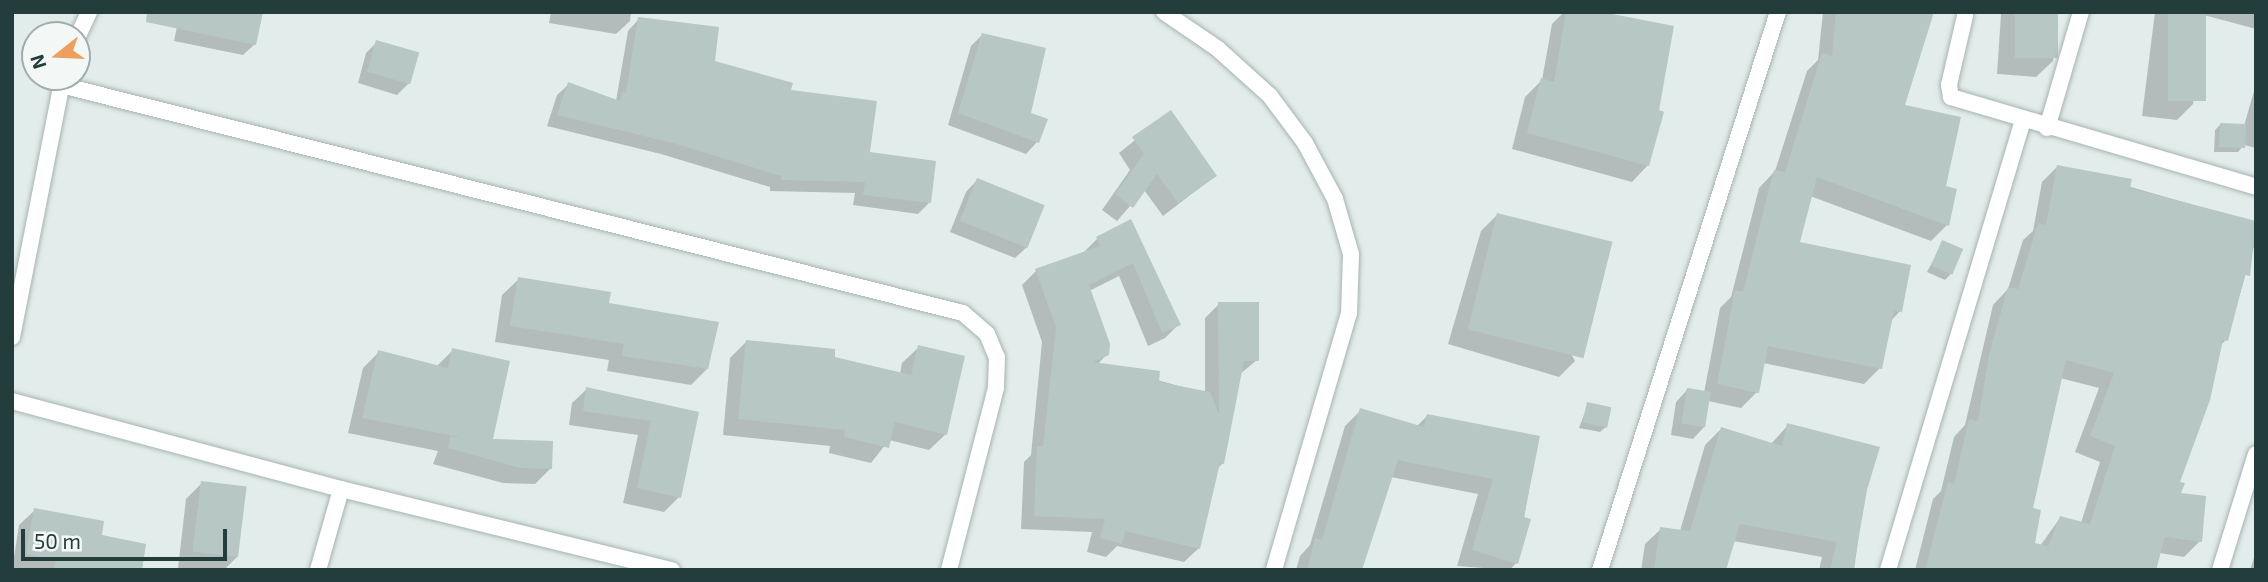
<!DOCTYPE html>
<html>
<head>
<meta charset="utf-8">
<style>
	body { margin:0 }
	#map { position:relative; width:2268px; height:582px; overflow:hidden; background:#e2ecea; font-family:"Exo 2",sans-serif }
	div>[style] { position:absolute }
	.shadow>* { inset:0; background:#0003 }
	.building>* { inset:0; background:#b7c7c3; transform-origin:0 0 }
	.roads { filter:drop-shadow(0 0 2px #a5b4b2) drop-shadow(0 0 2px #a5b4b2) }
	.lane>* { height:16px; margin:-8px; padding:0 8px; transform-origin:8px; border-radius:8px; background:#fff }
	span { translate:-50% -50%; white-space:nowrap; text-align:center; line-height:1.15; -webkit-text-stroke:5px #f3f8f7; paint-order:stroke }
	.frame { position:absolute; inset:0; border:14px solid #223d3b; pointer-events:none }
	.north { position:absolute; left:21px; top:21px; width:70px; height:70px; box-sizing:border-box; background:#f3f8f7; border:2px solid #9fadac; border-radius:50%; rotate:252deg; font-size:19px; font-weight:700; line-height:28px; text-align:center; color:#223d3b }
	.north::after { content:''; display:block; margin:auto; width:24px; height:32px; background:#ee9f5e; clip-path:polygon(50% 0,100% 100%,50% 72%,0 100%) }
	.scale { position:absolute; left:21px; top:529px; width:206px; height:32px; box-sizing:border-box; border:4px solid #223d3b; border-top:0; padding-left:9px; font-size:21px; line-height:24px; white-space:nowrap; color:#223d3b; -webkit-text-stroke:5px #f3f8f7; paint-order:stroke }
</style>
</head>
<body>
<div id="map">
	<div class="shadow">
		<div style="clip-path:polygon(180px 12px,255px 44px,243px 55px,174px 41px)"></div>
		<div style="clip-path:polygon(551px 12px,631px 12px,630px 21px,616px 34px,549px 23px)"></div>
		<div style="clip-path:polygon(1564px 12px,1592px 12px,1648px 165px,1632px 182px,1512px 149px,1525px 97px,1542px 80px,1552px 24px)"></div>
		<div style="clip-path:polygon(1823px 12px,1932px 12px,1903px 106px,1944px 187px,1955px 190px,1947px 225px,1931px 241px,1810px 196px,1798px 244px,1900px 311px,1890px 322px,1880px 368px,1864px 384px,1763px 363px,1757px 392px,1741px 408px,1708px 401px,1704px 427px,1693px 439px,1671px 435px,1676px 402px,1687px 390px,1704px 393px,1720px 308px,1731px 297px,1759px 188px,1775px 171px,1807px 71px,1818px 60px)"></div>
		<div style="clip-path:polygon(1996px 12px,2056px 12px,2053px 61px,2036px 77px,1997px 74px,2001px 14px)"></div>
		<div style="clip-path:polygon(2155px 12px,2256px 12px,2256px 29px,2204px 15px,2193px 104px,2177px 120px,2142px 116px)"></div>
		<div style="clip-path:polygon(639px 19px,713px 62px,789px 91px,929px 203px,918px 214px,853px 205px,855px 193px,770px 191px,770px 187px,661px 154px,547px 126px,557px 95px,569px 84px,616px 101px,628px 31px)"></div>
		<div style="clip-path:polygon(982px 35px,1029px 114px,1045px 120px,1037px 142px,1026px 154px,948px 125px,971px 46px)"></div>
		<div style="clip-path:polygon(377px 42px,409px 83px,397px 95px,358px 83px,366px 53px)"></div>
		<div style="clip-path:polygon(2256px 84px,2256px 148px,2244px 145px,2238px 152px,2214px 152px,2215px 130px,2220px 125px,2244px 126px)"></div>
		<div style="clip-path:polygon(1170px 112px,1215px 176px,1163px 216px,1144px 190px,1117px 221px,1102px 210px,1130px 170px,1119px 153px)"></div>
		<div style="clip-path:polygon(evenodd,2058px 166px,2256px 223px,2256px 240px,2226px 340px,2220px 346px,2177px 483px,2200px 541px,2184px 557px,2160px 553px,2156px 570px,1915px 570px,1933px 499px,1941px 491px,1954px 437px,1965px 425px,1993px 305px,2008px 289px,2023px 240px,2033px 231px,2042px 182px,2058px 166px,2060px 378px,2099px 388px,2075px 452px,2100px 462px,2081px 523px,2060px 518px,2040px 546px,2033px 544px,2031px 509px,2060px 378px)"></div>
		<div style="clip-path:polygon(977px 180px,1027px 247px,1015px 258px,950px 232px,966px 192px)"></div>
		<div style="clip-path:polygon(1497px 215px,1575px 361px,1559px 377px,1448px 344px,1481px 231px)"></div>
		<div style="clip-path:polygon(1130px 222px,1179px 324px,1165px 338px,1148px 346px,1119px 276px,1089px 291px,1107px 354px,1098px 364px,1205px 393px,1205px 318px,1219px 304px,1257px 360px,1240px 374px,1223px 463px,1217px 469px,1199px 548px,1184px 562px,1117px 546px,1106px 557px,1087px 552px,1092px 532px,1021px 529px,1024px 462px,1031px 455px,1042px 342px,1022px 285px,1036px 271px,1083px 253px,1097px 239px)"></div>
		<div style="clip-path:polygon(1943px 242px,1950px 275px,1945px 280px,1927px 272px)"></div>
		<div style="clip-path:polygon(519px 279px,607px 305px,707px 369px,691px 385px,607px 371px,609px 360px,495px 342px,502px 295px)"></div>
		<div style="clip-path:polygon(747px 341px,900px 374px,902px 363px,919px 347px,946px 434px,929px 450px,889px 440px,871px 463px,829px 453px,830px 446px,723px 435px,730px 358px)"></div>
		<div style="clip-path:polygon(453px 350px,491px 440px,551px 468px,535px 484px,503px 483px,433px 464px,438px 451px,348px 433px,363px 368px,379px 352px,436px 367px)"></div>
		<div style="clip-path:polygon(587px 389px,697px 413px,679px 497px,664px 512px,623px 503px,638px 435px,569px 425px,572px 403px)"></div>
		<div style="clip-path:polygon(1588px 404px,1606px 427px,1600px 432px,1579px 428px)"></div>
		<div style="clip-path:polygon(1361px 410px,1416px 427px,1427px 416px,1538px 438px,1516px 563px,1510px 570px,1457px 566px,1478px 494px,1391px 477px,1360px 570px,1296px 570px,1300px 556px,1310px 545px,1345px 426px)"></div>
		<div style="clip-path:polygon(1788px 425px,1865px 490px,1854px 570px,1819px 570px,1822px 557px,1733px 541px,1724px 570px,1641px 570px,1645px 544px,1661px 529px,1680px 531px,1705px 445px,1721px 429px,1771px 444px)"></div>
		<div style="clip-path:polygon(202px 483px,237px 557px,224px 570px,178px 568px,186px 499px)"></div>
		<div style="clip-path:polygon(35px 510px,100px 537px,140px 570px,12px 570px,19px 525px)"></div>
		<div style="clip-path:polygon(2256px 552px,2256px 570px,2250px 570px)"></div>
	</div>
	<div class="building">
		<div style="clip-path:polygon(147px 12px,263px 12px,256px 45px,146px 22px)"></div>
		<div style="clip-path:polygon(1566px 12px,1602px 12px,1674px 26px,1659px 110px,1664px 112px,1649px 166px,1527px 133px,1541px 78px,1554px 82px)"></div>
		<div style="clip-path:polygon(1836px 12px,1934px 12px,1905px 105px,1961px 117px,1946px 186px,1957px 189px,1949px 226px,1817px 177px,1800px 242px,1911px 265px,1902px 312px,1894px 311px,1882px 369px,1768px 346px,1759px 393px,1717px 384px,1735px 290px,1743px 292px,1774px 170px,1785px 172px,1822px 53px,1832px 56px)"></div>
		<div style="left:2015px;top:12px;width:43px;height:46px"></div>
		<div style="left:2168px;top:12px;width:38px;height:89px"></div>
		<div style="clip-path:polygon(638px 17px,719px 27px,715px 61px,793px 83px,791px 90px,877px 101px,870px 152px,936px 161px,931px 203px,863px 195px,865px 182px,781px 180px,781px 176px,673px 143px,557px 115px,568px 82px,620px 101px,622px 92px,626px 93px)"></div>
		<div style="clip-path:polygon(982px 33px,1046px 48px,1031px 113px,1048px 119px,1039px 143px,958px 113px)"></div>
		<div style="left:376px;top:40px;width:45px;height:33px;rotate:16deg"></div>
		<div style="clip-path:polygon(1171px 110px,1217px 176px,1178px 203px,1157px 174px,1133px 208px,1115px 194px,1144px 154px,1132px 137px)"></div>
		<div style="left:2220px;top:123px;width:26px;height:24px;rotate:2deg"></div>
		<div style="clip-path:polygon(evenodd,2057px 165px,2132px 179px,2130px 188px,2256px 221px,2250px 276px,2245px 275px,2228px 341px,2223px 340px,2210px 400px,2180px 482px,2185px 483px,2181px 493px,2206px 496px,2202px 542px,2165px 537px,2156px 570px,1925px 570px,1948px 482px,1954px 484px,1969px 419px,1978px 421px,1989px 355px,2008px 287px,2018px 289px,2038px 223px,2046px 225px,2057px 165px,2066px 360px,2114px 373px,2090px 436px,2115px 446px,2090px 524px,2060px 516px,2048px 546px,2035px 543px,2041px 510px,2033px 508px,2066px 360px)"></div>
		<div style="left:977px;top:178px;width:73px;height:46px;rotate:22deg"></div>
		<div style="left:1497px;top:213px;width:119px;height:120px;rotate:14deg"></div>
		<div style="clip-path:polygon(1131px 219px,1181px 325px,1162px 333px,1133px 263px,1089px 285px,1110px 344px,1109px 355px,1093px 362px,1160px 371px,1159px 382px,1210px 392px,1219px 415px,1218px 302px,1259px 302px,1259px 361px,1244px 361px,1224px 464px,1220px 463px,1200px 549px,1125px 531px,1122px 544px,1100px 538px,1105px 519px,1034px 516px,1037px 446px,1043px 446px,1056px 327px,1035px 269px,1100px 246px,1096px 237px)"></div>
		<div style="left:1942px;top:240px;width:23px;height:28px;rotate:23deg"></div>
		<div style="clip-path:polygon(518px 277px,611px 292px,609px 303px,719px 322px,708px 369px,622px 356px,624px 344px,510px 326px)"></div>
		<div style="clip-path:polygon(746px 340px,835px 349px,835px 357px,911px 375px,918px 345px,965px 356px,947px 435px,895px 422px,889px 448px,844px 437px,845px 430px,738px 419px)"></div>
		<div style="clip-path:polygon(452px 348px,510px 361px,493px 439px,553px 441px,552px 469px,520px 468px,448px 448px,450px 437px,460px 437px,362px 418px,378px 350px,448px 368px)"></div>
		<div style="clip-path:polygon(586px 387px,699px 412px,681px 498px,637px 488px,651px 421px,583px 411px)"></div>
		<div style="left:1687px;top:388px;width:24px;height:36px;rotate:9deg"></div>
		<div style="left:1587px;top:402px;width:25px;height:21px;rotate:12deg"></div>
		<div style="clip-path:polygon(1360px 408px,1424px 427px,1427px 414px,1540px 436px,1524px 517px,1531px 519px,1518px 564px,1472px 550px,1493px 479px,1398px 460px,1362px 570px,1307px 570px,1315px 538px,1322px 540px)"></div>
		<div style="clip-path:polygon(1787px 423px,1880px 447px,1867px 490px,1853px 570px,1830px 570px,1837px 542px,1740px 524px,1726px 570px,1654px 570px,1660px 527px,1690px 531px,1721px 427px,1782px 446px)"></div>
		<div style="left:201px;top:481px;width:46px;height:71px;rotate:7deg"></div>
		<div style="clip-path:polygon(34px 508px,104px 521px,102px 535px,146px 544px,142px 570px,54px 570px,56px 560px,26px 554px)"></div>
	</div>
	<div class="roads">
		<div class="lane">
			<div style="left:1164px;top:12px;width:65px;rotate:34.4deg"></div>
			<div style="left:1218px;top:49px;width:70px;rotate:42.1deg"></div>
			<div style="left:1270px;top:96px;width:59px;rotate:53.3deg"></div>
			<div style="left:1305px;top:143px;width:64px;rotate:61.8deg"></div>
			<div style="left:1335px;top:199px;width:57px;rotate:73.8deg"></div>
			<div style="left:1351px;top:254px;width:59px;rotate:91.9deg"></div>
			<div style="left:1349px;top:313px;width:268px;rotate:106.3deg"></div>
			<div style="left:1965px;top:16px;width:71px;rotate:103.1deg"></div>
			<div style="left:1949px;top:85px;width:12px;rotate:81deg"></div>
			<div style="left:1951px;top:97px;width:318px;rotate:16.4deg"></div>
			<div style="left:77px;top:38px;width:29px;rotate:-65deg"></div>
			<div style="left:61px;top:85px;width:930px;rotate:14.19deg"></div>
			<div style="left:963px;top:313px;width:32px;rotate:41deg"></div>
			<div style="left:987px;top:334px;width:25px;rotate:67deg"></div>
			<div style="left:997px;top:357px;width:31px;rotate:92deg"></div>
			<div style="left:996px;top:388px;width:188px;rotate:104.5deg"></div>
			<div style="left:2047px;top:128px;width:121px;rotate:-73.7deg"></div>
			<div style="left:12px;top:337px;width:265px;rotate:-78.9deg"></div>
			<div style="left:12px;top:401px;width:341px;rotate:15deg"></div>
			<div style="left:341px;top:489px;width:341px;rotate:13.8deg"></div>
			<div style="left:318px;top:570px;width:84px;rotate:-74.1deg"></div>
			<div style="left:1600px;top:570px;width:586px;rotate:-72.31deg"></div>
			<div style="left:1888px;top:570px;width:469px;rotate:-73.3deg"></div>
			<div style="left:2220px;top:570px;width:121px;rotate:-72.8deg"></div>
		</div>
	</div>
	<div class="frame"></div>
	<div class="north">N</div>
	<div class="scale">50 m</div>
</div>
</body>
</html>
